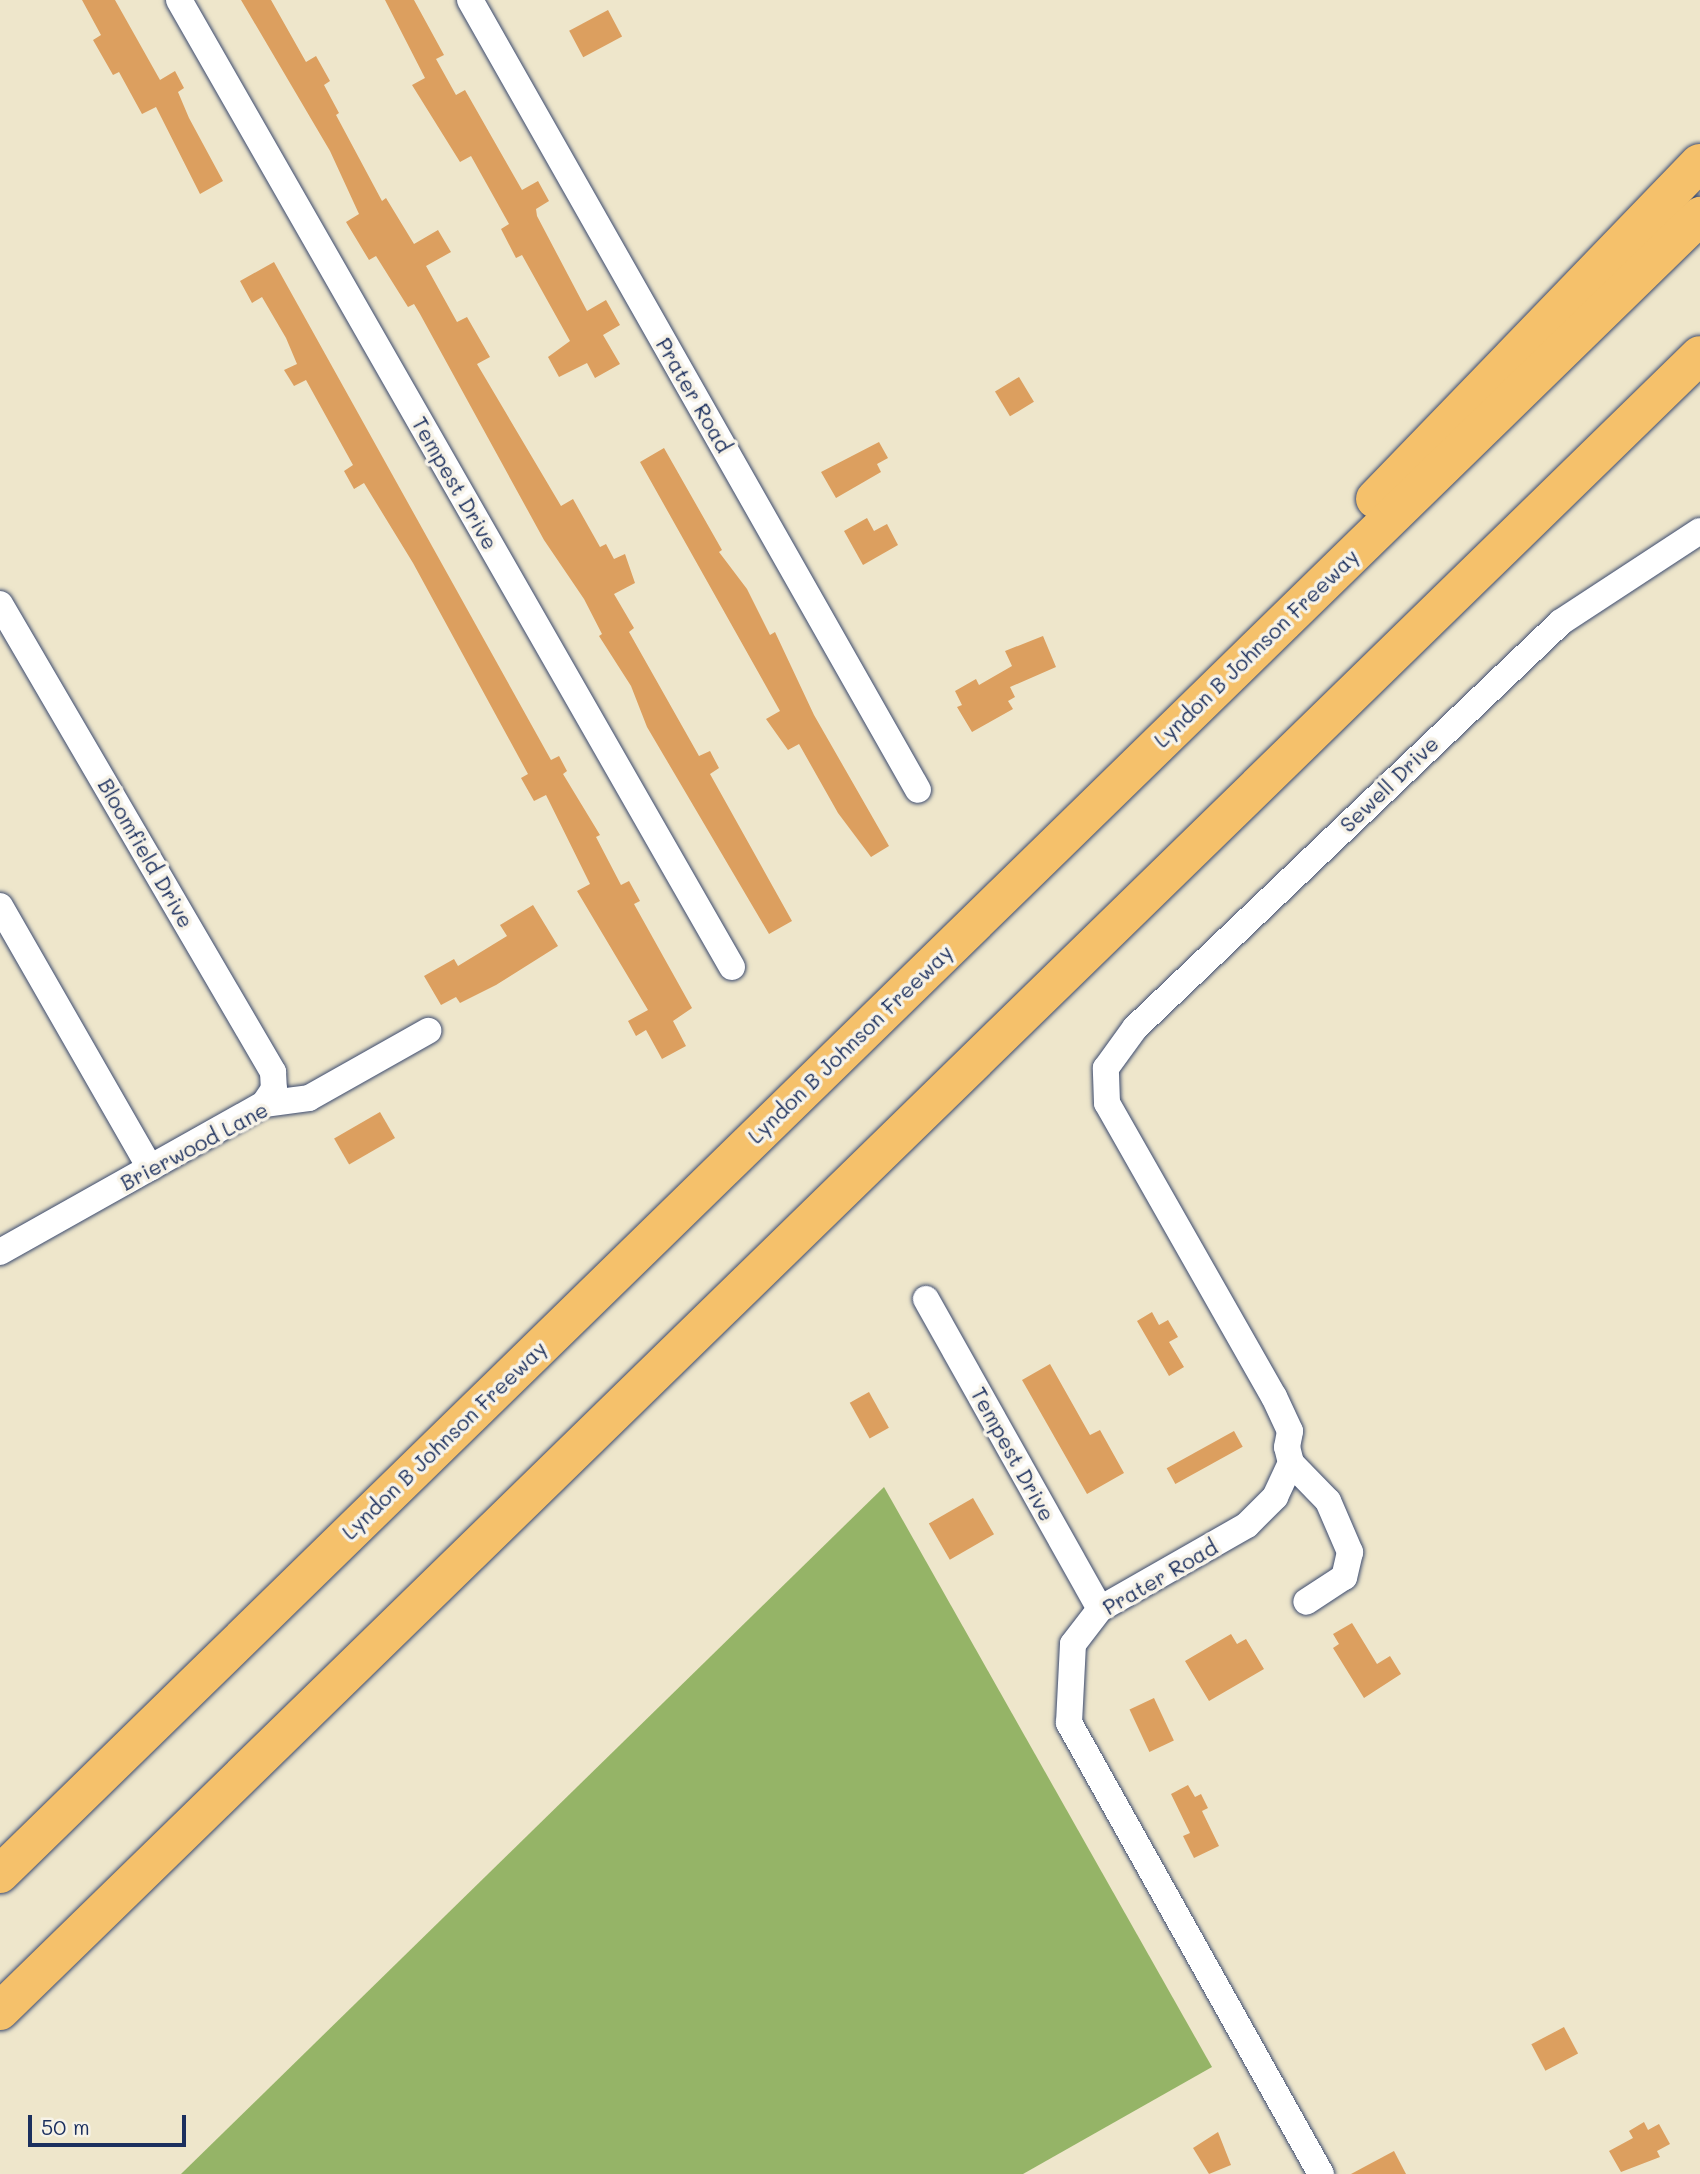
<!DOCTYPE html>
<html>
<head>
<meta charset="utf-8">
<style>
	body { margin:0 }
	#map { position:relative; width:1700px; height:2174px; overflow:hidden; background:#eee6cb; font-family:Mali,sans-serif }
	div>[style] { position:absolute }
	.forest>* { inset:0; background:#95b467 }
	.building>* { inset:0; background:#dc9f5f; transform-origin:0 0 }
	.roads { filter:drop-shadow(0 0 2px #3b4a6e) drop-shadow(0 0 2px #3b4a6e) }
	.minor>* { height:26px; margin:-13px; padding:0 13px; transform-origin:13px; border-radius:13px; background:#fff }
	.highway>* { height:38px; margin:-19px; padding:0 19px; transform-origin:19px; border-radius:19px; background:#f5c16b }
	span { translate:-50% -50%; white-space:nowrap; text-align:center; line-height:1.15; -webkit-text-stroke:7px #f7f3e8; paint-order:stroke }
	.street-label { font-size:21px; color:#1b2f5e }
	.scale { position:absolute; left:28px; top:2115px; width:158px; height:32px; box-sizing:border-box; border:4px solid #1b2f5e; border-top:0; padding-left:9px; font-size:21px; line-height:24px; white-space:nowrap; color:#1b2f5e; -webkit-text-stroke:5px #f7f3e8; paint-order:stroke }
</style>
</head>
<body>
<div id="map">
	<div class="forest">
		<div style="clip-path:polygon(884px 1487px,1212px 2067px,1023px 2174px,181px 2174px)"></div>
	</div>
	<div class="building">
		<div style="clip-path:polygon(82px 0,115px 0,160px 80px,175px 71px,184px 88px,178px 92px,189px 118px,223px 181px,200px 194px,156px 107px,142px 114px,119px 72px,113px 75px,93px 40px,101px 35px)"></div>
		<div style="clip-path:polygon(241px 0,271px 0,306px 62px,316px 56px,330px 81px,324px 85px,339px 113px,336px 115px,382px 201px,386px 198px,414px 244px,438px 230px,451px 252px,426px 266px,457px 322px,467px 317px,490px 357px,477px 364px,561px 506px,573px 499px,600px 547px,606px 544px,614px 559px,625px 554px,635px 583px,614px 594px,634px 628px,629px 632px,699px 756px,710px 751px,719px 768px,710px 774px,792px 921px,769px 934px,647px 727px,631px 686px,599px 636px,602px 634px,584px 599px,544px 540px,420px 314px,414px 304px,408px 307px,376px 256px,369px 260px,346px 222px,359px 214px,330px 151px)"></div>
		<div style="clip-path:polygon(385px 0,414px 0,444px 55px,436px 59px,456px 95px,465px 90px,522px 190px,538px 181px,549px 201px,536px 209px,537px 216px,587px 311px,606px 300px,620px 325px,603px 335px,620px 364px,595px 378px,587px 363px,559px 377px,548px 357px,570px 341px,522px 255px,516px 258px,501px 229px,509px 224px,471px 156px,460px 162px,412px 85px,425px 78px)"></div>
		<div style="left:608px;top:10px;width:30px;height:44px;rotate:62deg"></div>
		<div style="clip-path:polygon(274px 262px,551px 760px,559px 756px,567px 771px,563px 774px,600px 835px,596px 837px,621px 885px,629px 881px,640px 901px,634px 904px,692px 1008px,673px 1021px,686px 1046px,662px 1059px,646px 1030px,636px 1036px,628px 1021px,648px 1010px,577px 891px,590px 884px,546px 795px,534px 801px,521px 778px,528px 774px,413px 563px,364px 483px,354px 489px,344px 471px,353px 465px,306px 380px,294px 386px,284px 370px,297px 364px,286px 338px,262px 297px,252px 303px,240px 281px)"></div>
		<div style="left:1019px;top:377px;width:29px;height:28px;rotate:59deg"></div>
		<div style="clip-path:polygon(879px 442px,888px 458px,877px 464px,881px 472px,836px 498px,821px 472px)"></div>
		<div style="clip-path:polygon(664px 448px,722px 550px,719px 552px,747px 589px,770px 635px,775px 632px,814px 715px,889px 846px,871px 857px,838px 813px,799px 744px,788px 750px,766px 719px,780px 711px,640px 462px)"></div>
		<div style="clip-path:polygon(867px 518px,874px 531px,887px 524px,898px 545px,863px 565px,844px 531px)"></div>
		<div style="clip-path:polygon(1043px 636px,1056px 667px,1010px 687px,1015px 697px,1008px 701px,1013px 709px,972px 732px,957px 707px,962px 705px,955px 691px,976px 679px,979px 685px,1012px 666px,1005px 651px)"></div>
		<div style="clip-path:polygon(533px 905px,558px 946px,496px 985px,460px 1003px,456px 997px,441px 1005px,424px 976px,454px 959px,458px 966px,507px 936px,500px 925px)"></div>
		<div style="left:380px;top:1112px;width:30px;height:53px;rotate:60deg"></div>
		<div style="clip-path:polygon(1152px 1312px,1159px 1325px,1168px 1320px,1178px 1337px,1169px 1342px,1184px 1367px,1169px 1376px,1137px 1321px)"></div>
		<div style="clip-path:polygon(1050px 1364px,1090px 1435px,1100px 1430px,1124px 1473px,1087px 1494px,1022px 1380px)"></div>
		<div style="left:869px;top:1392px;width:41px;height:22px;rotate:61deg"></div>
		<div style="left:1234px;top:1431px;width:18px;height:77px;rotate:61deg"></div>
		<div style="left:973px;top:1498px;width:42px;height:51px;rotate:60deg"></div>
		<div style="clip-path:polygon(1352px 1623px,1377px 1664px,1390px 1656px,1401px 1674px,1364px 1698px,1333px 1648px,1339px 1644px,1333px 1634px)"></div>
		<div style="clip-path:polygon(1231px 1634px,1237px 1644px,1246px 1639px,1264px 1669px,1209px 1701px,1185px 1661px)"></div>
		<div style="left:1154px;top:1698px;width:47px;height:27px;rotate:65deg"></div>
		<div style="clip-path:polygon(1188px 1785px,1195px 1797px,1201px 1794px,1208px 1808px,1202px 1811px,1219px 1846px,1194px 1858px,1183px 1836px,1190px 1833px,1171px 1794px)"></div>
		<div style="left:1564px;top:2027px;width:30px;height:37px;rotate:62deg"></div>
		<div style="clip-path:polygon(1644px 2122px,1648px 2130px,1659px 2124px,1670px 2144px,1657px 2151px,1660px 2157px,1621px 2172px,1609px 2151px,1633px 2138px,1629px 2131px)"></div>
		<div style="clip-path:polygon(1218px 2132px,1231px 2165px,1209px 2174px,1193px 2148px)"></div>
		<div style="clip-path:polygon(1394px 2151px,1406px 2174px,1351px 2174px)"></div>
	</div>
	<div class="roads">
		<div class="minor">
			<div style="left:179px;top:0;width:1114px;rotate:60.24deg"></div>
			<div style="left:470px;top:0;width:908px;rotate:60.44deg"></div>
			<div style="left:0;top:604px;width:542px;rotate:59.74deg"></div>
			<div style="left:273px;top:1072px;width:17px;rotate:87deg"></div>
			<div style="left:274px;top:1089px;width:18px;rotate:124deg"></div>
			<div style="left:0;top:906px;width:302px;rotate:60.2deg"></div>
			<div style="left:0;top:1252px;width:303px;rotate:-29.3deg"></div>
			<div style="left:264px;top:1104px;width:45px;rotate:-7.6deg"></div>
			<div style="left:309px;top:1098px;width:137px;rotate:-29.4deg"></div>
			<div style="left:926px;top:1299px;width:355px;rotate:60.7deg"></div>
			<div style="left:1291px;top:1463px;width:53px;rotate:45.8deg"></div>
			<div style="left:1328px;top:1501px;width:56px;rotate:66.7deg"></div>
			<div style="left:1350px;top:1552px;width:26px;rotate:103deg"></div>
			<div style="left:1344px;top:1577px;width:45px;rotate:146.7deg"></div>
			<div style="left:1321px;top:2174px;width:517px;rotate:-119.19deg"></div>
			<div style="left:1069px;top:1723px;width:79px;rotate:-87.1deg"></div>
			<div style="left:1073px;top:1644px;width:44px;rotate:-52.4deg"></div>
			<div style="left:1100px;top:1609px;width:169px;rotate:-29.7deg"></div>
			<div style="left:1247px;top:1525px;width:40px;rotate:-45deg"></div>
			<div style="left:1275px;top:1497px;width:38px;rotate:-65deg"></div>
			<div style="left:1291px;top:1463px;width:16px;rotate:-104deg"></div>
			<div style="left:1287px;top:1447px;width:16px;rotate:-79deg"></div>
			<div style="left:1290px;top:1431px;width:38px;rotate:-115deg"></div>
			<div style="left:1274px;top:1397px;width:338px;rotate:-119.6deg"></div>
			<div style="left:1107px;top:1103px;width:35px;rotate:-92deg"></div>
			<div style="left:1106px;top:1068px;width:49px;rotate:-54.1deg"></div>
			<div style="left:1135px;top:1028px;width:588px;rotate:-43.62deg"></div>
			<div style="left:1561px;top:622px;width:166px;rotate:-33.2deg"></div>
		</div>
		<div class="highway">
			<div style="left:1375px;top:499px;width:467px;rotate:-46deg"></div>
			<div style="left:0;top:1874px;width:2375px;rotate:-44.28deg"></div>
			<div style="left:0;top:2011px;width:2373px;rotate:-44.25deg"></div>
		</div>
	</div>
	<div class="street-label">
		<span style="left:694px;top:395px;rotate:60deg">Prater Road</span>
		<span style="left:455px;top:483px;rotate:60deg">Tempest Drive</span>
		<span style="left:1256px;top:648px;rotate:-44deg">Lyndon B Johnson Freeway</span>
		<span style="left:1389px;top:784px;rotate:-44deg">Sewell Drive</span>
		<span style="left:146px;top:853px;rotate:60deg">Bloomfield Drive</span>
		<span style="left:850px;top:1044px;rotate:-44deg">Lyndon B Johnson Freeway</span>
		<span style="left:194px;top:1146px;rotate:-28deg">Brierwood Lane</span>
		<span style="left:444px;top:1440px;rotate:-44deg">Lyndon B Johnson Freeway</span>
		<span style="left:1013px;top:1454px;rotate:61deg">Tempest Drive</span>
		<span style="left:1160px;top:1577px;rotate:-30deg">Prater Road</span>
	</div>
	<div class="scale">50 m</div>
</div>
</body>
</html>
